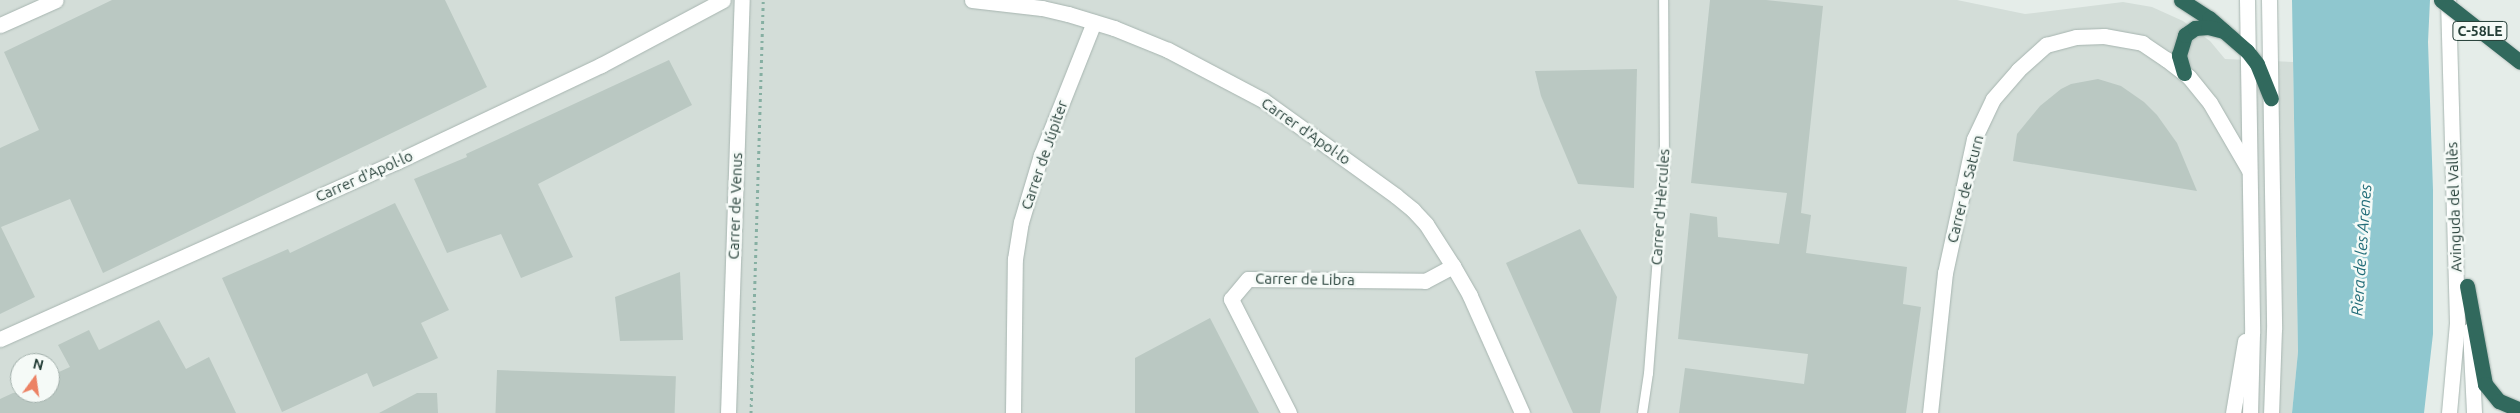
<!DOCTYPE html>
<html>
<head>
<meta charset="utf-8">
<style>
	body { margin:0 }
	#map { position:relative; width:2520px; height:413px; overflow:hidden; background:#e5ede9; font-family:Ubuntu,sans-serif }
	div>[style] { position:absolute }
	.built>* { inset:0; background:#d3ddd8 }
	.water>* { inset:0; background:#8fc7cf }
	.building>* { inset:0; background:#bac8c2; transform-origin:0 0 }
	.path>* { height:3px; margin-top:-1.5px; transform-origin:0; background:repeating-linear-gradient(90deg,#86afa2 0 2.5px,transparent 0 6.5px) }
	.roads { filter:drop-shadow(0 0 1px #a7b5b0) drop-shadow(0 0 1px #a7b5b0) }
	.lane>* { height:9px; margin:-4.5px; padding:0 4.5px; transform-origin:4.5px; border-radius:4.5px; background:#fff }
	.street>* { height:15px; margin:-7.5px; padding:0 7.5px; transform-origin:7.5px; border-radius:7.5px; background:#fff }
	.secondary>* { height:15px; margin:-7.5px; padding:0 7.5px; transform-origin:7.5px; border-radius:7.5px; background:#fff }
	.highway>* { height:15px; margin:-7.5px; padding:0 7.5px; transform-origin:7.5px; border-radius:7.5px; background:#31695d }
	.bridges { filter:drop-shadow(0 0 1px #c2c9c7) drop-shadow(0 0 1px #c2c9c7) }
	.highway-bridge>* { height:15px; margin:-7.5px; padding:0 7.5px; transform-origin:7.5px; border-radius:7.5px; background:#31695d }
	span { translate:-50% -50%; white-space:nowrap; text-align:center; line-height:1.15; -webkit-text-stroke:5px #f5faf7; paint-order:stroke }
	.shield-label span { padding:1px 4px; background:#f5faf7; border:1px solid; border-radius:4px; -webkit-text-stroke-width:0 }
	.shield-label { font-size:14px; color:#243e37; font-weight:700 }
	.street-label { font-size:15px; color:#243e37 }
	.water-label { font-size:16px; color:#216c78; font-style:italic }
	.north { position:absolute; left:10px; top:353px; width:50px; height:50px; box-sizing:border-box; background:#f5faf7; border:1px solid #a1afaa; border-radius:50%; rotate:14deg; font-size:14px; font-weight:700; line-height:20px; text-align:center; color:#243e37 }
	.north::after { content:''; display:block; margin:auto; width:18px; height:22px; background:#ec8264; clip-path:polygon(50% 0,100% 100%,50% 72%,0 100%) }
</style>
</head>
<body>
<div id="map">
	<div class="built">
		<div style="clip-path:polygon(evenodd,0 0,1957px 0,2025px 14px,2123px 2px,2152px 7px,2183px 21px,2210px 41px,2225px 59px,2293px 62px,2298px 352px,2292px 413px,0 413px,0 0,20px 363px,50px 363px,50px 393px,20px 393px,20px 363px)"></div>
	</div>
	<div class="water">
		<div style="clip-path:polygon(2292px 0,2430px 0,2428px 42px,2433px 190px,2433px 334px,2424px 413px,2292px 413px,2298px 352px)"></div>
	</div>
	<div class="building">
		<div style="clip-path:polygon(112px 0,445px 0,487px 87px,103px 273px,70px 199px,1px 227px,35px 297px,0 314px,0 148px,39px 130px,4px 52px)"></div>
		<div style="clip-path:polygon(1710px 0,1766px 0,1823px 6px,1801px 213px,1811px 215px,1806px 253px,1907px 267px,1903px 304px,1921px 307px,1906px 413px,1679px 413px,1685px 368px,1804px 384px,1808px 354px,1678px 339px,1690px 213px,1717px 217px,1718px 237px,1779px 244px,1787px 193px,1691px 183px)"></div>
		<div style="clip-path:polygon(669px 60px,692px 105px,538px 184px,573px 257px,521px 278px,501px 234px,447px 253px,414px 179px,467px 157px,466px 154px)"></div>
		<div style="clip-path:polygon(1637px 69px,1634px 188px,1578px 184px,1541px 96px,1535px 71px)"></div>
		<div style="clip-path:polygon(2098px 79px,2121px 86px,2144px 102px,2157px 115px,2177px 143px,2197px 191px,2013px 161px,2017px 134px,2040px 106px,2061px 89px,2071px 84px)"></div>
		<div style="clip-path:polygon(395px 203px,449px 310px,421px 323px,438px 358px,373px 387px,367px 373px,282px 412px,222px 278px,288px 249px,290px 253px)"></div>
		<div style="clip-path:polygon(1580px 229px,1617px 297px,1600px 413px,1573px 413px,1506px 263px)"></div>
		<div style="clip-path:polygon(680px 272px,683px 340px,620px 341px,615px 297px)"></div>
		<div style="clip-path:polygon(1210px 318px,1259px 413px,1135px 413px,1135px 358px)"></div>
		<div style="clip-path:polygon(159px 320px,186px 369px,209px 357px,236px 413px,0 413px,0 399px,13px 393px,50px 393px,50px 376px,70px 367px,58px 345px,89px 330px,99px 350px)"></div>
		<div style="left:497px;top:370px;width:179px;height:43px;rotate:2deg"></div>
		<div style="clip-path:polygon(417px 393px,437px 393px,438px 413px,379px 413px)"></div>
	</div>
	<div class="path">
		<div style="left:751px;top:413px;width:413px;rotate:-88.3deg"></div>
	</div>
	<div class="roads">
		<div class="lane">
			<div style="left:1642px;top:413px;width:40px;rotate:-81.5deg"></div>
			<div style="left:1648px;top:373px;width:210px;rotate:-85.6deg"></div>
			<div style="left:1664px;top:164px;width:164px;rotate:-90.3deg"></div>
		</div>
		<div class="street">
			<div style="left:972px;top:0;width:70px;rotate:6.5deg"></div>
			<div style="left:1042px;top:8px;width:27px;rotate:13deg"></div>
			<div style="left:1068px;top:14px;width:48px;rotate:16.9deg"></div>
			<div style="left:1114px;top:28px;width:58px;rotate:22.2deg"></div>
			<div style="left:1168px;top:50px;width:107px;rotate:27.8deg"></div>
			<div style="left:1263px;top:100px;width:164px;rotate:35.8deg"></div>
			<div style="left:1396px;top:196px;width:22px;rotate:39deg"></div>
			<div style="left:1413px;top:210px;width:19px;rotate:47deg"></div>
			<div style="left:1426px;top:224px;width:50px;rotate:57.3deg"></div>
			<div style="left:1453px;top:266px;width:34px;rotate:60deg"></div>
			<div style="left:1470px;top:296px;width:128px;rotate:66deg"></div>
			<div style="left:0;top:25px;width:61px;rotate:-24.1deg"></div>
			<div style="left:0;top:339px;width:434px;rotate:-24.1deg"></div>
			<div style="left:396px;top:162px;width:227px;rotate:-25.3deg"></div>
			<div style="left:601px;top:65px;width:138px;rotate:-28deg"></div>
			<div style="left:728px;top:413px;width:413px;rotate:-88.1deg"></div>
			<div style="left:1013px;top:413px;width:154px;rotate:-89.3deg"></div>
			<div style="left:1015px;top:259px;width:37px;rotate:-81deg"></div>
			<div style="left:1021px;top:222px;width:70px;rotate:-73.4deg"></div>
			<div style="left:1041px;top:155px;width:143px;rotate:-68.3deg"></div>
			<div style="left:1289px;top:413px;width:128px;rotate:-117deg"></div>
			<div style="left:1231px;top:299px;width:26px;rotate:-50deg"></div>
			<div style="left:1248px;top:279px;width:177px;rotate:0.6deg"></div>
			<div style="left:1425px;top:281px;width:32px;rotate:-28deg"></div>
			<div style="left:1930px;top:413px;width:141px;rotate:-83.9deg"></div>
			<div style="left:1945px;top:273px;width:137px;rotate:-77.8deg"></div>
			<div style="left:1974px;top:139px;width:44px;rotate:-64.6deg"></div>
			<div style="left:1993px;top:99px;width:38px;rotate:-49deg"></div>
			<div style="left:2018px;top:70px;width:38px;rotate:-42deg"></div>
			<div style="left:2046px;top:45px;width:31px;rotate:-15deg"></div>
			<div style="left:2076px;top:37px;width:28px;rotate:-2deg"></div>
			<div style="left:2104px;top:36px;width:39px;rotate:10deg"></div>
			<div style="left:2142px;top:43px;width:29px;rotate:34deg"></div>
			<div style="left:2166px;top:59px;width:29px;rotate:38deg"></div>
			<div style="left:2189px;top:77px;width:33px;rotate:51deg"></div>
			<div style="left:2210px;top:103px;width:78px;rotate:59.8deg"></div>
		</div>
		<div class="secondary">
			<div style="left:2247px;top:0;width:333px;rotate:89.1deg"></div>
			<div style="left:2252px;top:333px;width:80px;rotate:91.4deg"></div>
			<div style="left:2269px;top:0;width:329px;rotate:89.1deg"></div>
			<div style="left:2274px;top:329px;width:84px;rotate:92deg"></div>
			<div style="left:2448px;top:0;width:323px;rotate:88.4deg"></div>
			<div style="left:2457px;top:323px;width:90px;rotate:95.1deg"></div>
			<div style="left:2470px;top:330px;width:83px;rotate:87.2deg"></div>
			<div style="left:2233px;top:413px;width:73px;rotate:-80.5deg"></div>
		</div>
		<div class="highway">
			<div style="left:2181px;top:0;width:33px;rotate:33deg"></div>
			<div style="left:2209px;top:18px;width:50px;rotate:41deg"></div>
			<div style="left:2247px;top:51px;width:16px;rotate:52deg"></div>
			<div style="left:2257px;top:64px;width:37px;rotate:68deg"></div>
			<div style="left:2184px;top:73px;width:19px;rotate:-106deg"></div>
			<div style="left:2179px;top:55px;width:21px;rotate:-73deg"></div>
			<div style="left:2185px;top:35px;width:12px;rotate:-35deg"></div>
			<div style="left:2195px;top:28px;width:13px;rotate:-4deg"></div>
			<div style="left:2208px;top:27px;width:16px;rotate:14deg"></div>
			<div style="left:2467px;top:286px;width:100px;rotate:79.6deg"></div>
			<div style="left:2485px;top:384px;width:22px;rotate:51deg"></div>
			<div style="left:2499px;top:401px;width:23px;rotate:23deg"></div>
		</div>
	</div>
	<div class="bridges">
		<div class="highway-bridge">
			<div style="left:2441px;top:0;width:100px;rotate:38.1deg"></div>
		</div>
	</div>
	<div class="shield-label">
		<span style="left:2480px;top:31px">C-58LE</span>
	</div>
	<div class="street-label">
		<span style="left:1306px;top:131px;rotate:35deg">Carrer d'Apol·lo</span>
		<span style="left:1044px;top:155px;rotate:-71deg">Carrer de Júpiter</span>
		<span style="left:364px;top:176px;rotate:-24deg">Carrer d'Apol·lo</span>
		<span style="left:1965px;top:189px;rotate:-76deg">Carrer de Saturn</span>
		<span style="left:735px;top:206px;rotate:-88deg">Carrer de Venus</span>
		<span style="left:1660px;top:207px;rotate:-86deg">Carrer d'Hèrcules</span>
		<span style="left:2454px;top:207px;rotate:-92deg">Avinguda del Vallès</span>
		<span style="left:1305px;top:279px;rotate:1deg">Carrer de Libra</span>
	</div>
	<div class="water-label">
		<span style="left:2361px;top:250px;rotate:-86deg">Riera de les Arenes</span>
	</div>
	<div class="north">N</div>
</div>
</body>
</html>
